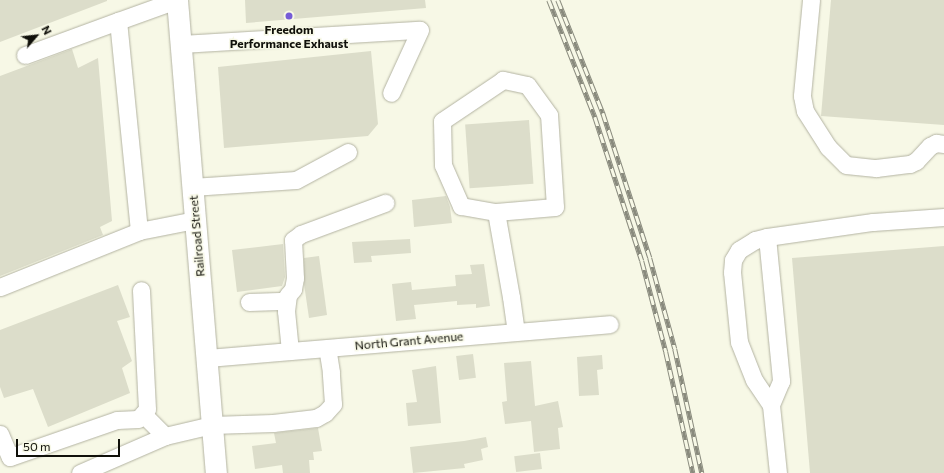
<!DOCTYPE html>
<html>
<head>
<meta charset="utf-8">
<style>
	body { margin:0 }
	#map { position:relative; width:944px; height:473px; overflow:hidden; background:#f7f8e6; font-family:Commissioner,sans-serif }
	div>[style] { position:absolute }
	.building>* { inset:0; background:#dcddca; transform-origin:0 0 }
	.roads { filter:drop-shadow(0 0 1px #b3b3a2) drop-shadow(0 0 1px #b3b3a2) }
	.minor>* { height:17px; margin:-8.5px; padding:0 8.5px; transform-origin:8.5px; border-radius:8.5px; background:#fff }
	.major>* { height:21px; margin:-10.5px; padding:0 10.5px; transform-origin:10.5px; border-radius:10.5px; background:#fff }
	.rail>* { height:4.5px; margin-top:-2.25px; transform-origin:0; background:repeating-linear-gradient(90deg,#f7f8e6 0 9px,#898a7d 0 18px); box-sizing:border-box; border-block:1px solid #898a7d }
	.dots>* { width:11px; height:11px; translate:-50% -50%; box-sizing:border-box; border:2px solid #f7f8e6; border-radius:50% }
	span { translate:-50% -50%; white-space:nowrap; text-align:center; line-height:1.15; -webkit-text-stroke:3px #f7f8e6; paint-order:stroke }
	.poi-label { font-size:12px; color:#10100a; font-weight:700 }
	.street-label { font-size:12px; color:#10100a }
	.north { position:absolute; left:16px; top:16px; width:40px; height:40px; -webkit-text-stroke:3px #f7f8e6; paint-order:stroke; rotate:62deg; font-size:11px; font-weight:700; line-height:16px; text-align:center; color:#10100a }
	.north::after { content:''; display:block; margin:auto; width:14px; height:18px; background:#10100a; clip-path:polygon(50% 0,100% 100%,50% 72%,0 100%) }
	.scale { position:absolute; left:16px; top:439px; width:104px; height:18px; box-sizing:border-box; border:2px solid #10100a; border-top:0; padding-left:5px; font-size:12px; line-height:14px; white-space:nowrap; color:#10100a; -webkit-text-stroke:3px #f7f8e6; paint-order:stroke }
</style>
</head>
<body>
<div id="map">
	<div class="building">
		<div style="clip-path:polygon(0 0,107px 0,107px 1px,0 42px)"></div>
		<div style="clip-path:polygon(245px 0,425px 0,426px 8px,246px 23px)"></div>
		<div style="clip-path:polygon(831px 0,944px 0,944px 125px,821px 116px)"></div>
		<div style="clip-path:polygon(72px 49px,78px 68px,98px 58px,112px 221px,100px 227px,103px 235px,0 276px,0 76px)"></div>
		<div style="clip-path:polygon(371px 51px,378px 124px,368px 136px,224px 148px,218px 67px)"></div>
		<div style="left:529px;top:120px;width:64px;height:64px;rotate:86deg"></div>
		<div style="clip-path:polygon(446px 196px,450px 207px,452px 223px,414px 227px,412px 200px)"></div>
		<div style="clip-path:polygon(410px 239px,411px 253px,371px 256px,372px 262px,354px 263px,352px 242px)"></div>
		<div style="clip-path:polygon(283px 244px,285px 277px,282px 286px,237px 292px,232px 250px)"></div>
		<div style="clip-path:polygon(944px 246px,944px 473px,810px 473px,792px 258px)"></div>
		<div style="clip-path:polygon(319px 256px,327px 315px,309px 318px,304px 284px,304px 258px)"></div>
		<div style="clip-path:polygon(484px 264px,490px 306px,476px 308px,476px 304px,457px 305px,457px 301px,414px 305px,416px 319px,396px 321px,392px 284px,411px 282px,412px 290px,456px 286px,455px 275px,472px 274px,470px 265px)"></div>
		<div style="clip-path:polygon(118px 285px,130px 317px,117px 321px,132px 361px,122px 368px,130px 393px,48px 427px,33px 389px,4px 398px,0 387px,0 330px)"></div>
		<div style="left:473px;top:354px;width:24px;height:17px;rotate:83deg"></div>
		<div style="clip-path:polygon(602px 355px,603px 369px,597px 370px,599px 395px,579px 396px,577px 357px)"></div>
		<div style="clip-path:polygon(531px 361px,535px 406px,558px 401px,563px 427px,558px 428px,560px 449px,534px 452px,531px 421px,505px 424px,502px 402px,507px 401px,504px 363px)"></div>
		<div style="clip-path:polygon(436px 366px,441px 423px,408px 426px,406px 403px,417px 402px,412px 370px)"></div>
		<div style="clip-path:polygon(318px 428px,322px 451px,313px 452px,314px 460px,309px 460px,310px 473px,283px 473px,282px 465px,255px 469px,252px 446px,276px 443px,274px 433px)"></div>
		<div style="clip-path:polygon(486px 437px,488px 447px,481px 449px,483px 460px,464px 464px,465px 468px,413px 473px,410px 447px,464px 441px)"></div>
		<div style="left:540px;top:453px;width:16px;height:26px;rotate:83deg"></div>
	</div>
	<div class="roads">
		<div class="minor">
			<div style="left:811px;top:0;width:96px;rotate:95.4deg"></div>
			<div style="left:802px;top:96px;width:15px;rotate:79deg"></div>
			<div style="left:805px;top:111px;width:43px;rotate:57.4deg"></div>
			<div style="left:828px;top:147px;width:25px;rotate:45deg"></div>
			<div style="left:846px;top:165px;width:30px;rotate:6deg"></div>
			<div style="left:876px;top:168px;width:34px;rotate:-7deg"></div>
			<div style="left:910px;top:164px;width:7px;rotate:-27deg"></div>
			<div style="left:916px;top:161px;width:21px;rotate:-47deg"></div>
			<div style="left:930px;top:146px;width:7px;rotate:-27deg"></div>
			<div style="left:936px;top:143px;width:8px;rotate:7deg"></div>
			<div style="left:181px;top:44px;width:239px;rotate:-3.4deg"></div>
			<div style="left:420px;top:30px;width:69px;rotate:114.7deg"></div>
			<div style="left:25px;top:55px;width:99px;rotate:-20.1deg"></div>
			<div style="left:192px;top:187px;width:104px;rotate:-3.9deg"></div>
			<div style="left:296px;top:180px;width:59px;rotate:-28.3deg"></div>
			<div style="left:496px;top:212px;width:59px;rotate:-4.8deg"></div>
			<div style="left:555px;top:207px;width:92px;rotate:-93.7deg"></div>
			<div style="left:549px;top:115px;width:37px;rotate:-126deg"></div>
			<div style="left:527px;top:85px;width:25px;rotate:-168deg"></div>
			<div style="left:503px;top:80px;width:73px;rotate:146.1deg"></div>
			<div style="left:442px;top:121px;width:44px;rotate:88.7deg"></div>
			<div style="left:443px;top:165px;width:45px;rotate:66.3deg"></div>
			<div style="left:461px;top:206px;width:36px;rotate:10deg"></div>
			<div style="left:496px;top:212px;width:86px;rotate:80deg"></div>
			<div style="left:511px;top:297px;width:35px;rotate:82deg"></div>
			<div style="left:139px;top:231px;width:211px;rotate:-95.7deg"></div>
			<div style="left:118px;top:21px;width:62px;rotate:-19.9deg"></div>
			<div style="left:767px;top:237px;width:145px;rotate:84.4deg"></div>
			<div style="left:781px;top:381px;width:26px;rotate:113deg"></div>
			<div style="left:0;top:287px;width:150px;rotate:-21.9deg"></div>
			<div style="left:139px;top:231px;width:57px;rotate:-11.1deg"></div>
			<div style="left:249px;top:302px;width:38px;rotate:-2deg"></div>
			<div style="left:290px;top:351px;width:40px;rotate:-95.7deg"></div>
			<div style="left:286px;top:311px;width:16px;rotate:-83deg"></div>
			<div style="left:288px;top:295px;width:8px;rotate:-50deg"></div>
			<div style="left:293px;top:289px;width:11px;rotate:-80deg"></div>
			<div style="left:295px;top:278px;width:38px;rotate:-93deg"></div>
			<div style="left:293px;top:240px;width:10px;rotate:-37deg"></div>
			<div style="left:301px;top:234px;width:90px;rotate:-20.3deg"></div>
			<div style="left:207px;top:358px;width:404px;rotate:-4.8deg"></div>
			<div style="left:143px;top:414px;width:31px;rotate:45deg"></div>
			<div style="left:0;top:434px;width:25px;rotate:67deg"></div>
			<div style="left:10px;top:457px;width:113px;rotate:-19.1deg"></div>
			<div style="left:117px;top:420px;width:21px;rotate:-3deg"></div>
			<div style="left:138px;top:419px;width:7px;rotate:-45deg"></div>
			<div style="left:143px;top:414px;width:6px;rotate:-51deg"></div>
			<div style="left:147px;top:409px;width:119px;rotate:-92.9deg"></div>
			<div style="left:80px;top:473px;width:93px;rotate:-23.5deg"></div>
			<div style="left:165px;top:436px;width:48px;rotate:-13.2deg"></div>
			<div style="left:212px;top:425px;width:61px;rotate:-1.9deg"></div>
			<div style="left:273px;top:423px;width:43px;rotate:-6.6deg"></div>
			<div style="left:316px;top:418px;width:10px;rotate:-29deg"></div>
			<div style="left:325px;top:413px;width:12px;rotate:-48deg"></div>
			<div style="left:333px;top:404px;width:32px;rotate:-94deg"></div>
			<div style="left:331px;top:372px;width:24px;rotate:-99deg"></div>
			<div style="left:778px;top:473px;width:68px;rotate:-95.9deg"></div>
			<div style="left:771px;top:405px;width:30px;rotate:-124deg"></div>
			<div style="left:754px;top:380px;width:41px;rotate:-111.5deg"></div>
			<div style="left:739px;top:342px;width:70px;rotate:-95.7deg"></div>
			<div style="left:732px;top:272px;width:12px;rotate:-85deg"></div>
			<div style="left:733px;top:260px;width:12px;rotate:-59deg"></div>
			<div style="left:739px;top:250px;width:19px;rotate:-32deg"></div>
			<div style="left:755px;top:240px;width:12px;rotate:-14deg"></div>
			<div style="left:767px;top:237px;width:107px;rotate:-8.1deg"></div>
			<div style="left:873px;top:222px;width:71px;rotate:-4deg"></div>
		</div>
		<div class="major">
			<div style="left:177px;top:0;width:475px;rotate:85.3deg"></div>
		</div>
	</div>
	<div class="rail">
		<div style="left:549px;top:0;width:126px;rotate:68.5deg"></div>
		<div style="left:595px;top:117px;width:151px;rotate:71.9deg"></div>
		<div style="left:642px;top:261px;width:94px;rotate:75.2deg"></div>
		<div style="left:666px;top:352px;width:124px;rotate:77.4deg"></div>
		<div style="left:558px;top:0;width:122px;rotate:68.3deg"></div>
		<div style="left:603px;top:113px;width:152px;rotate:72deg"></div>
		<div style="left:650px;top:258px;width:94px;rotate:74.6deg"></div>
		<div style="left:675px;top:349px;width:127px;rotate:77.7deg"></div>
	</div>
	<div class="dots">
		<div style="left:289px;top:16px;background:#765cd7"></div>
	</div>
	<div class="poi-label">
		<span style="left:289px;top:37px">Freedom<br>Performance Exhaust</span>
	</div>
	<div class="street-label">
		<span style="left:197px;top:236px;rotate:-95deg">Railroad Street</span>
		<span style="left:409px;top:341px;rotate:-5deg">North Grant Avenue</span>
	</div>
	<div class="north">N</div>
	<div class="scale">50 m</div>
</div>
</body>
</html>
